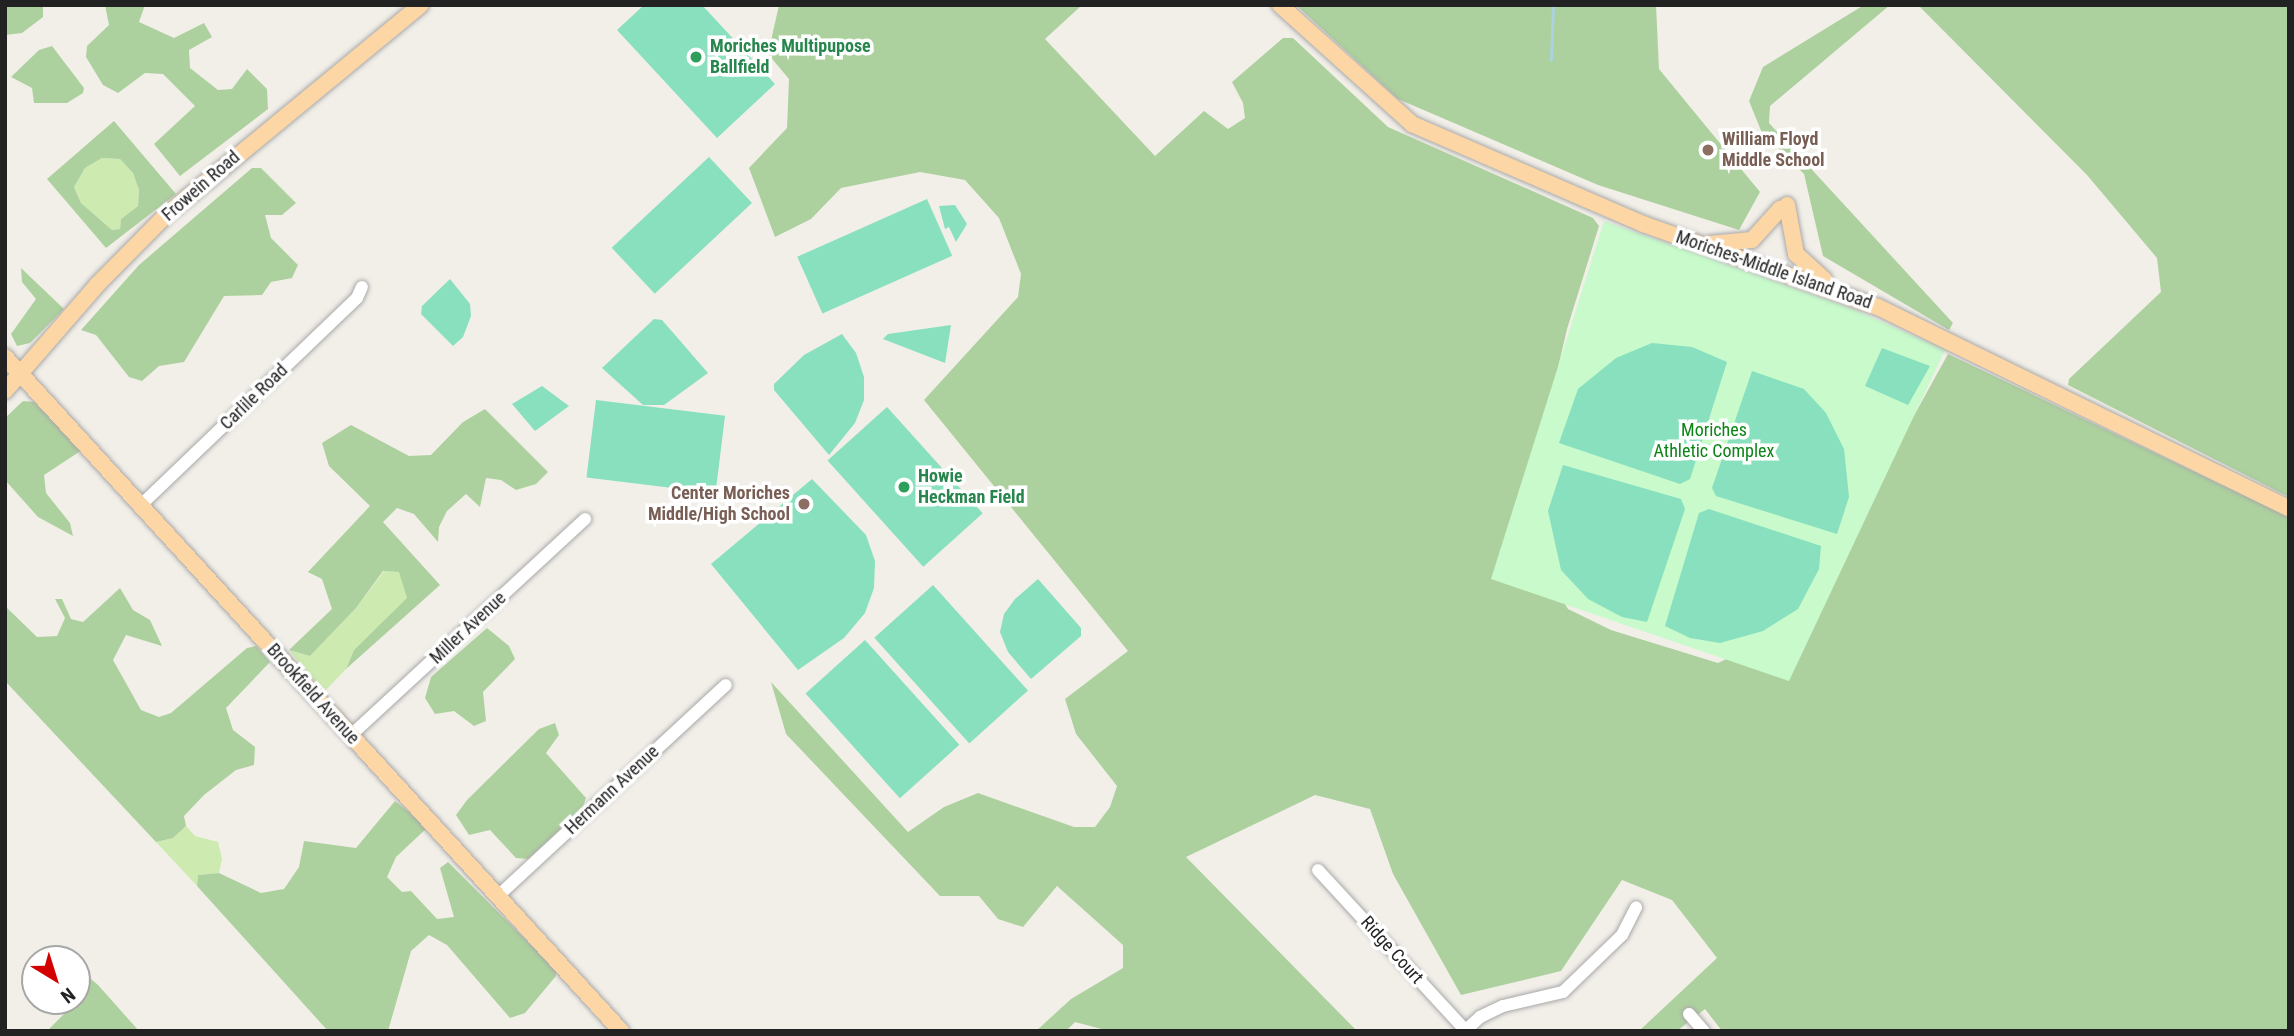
<!DOCTYPE html>
<html>
<head>
<meta charset="utf-8">
<style>
	body { margin:0 }
	#map { position:relative; width:2294px; height:1036px; overflow:hidden; background:#f2efe9; font-family:"Roboto Condensed",sans-serif }
	div>[style] { position:absolute }
	.grass>* { inset:0; background:#cdebb0 }
	.forest>* { inset:0; background:#add19e }
	.park>* { inset:0; background:#c8facc }
	.pitch>* { inset:0; background:#88e0be; transform-origin:0 0 }
	.stream>* { height:2.5px; margin:-1.25px; padding:0 1.25px; transform-origin:1.25px; border-radius:1.25px; background:#aad3df }
	.roads { filter:drop-shadow(0 0 2px #a9a9a9) drop-shadow(0 0 2px #a9a9a9) }
	.minor>* { height:12px; margin:-6px; padding:0 6px; transform-origin:6px; border-radius:6px; background:#fff }
	.major>* { height:16px; margin:-8px; padding:0 8px; transform-origin:8px; border-radius:8px; background:#fcd6a4 }
	.dots>* { width:19px; height:19px; translate:-50% -50%; box-sizing:border-box; border:4px solid #fff; border-radius:50% }
	span { translate:-50% -50%; white-space:nowrap; text-align:center; line-height:1.15; -webkit-text-stroke:7px #fff; paint-order:stroke }
	.leisure-label { font-size:18px; color:#27864d; font-weight:700 }
	.left { translate:0 -50%; text-align:left }
	.education-label { font-size:18px; color:#785e54; font-weight:700 }
	.right { translate:-100% -50%; text-align:right }
	.street-label { font-size:18px; color:#222 }
	.park-label { font-size:18px; color:#0c8416 }
	.frame { position:absolute; inset:0; border:7px solid #222; pointer-events:none }
	.north { position:absolute; left:21px; top:945px; width:70px; height:70px; box-sizing:border-box; background:#fff; border:2px solid #a7a7a7; border-radius:50%; rotate:142deg; font-size:19px; font-weight:700; line-height:28px; text-align:center; color:#222 }
	.north::after { content:''; display:block; margin:auto; width:24px; height:32px; background:#d40000; clip-path:polygon(50% 0,100% 100%,50% 72%,0 100%) }
</style>
</head>
<body>
<div id="map">
	<div class="grass">
		<div style="clip-path:polygon(102px 158px,120px 159px,133px 173px,139px 190px,138px 206px,121px 219px,120px 229px,112px 230px,81px 203px,74px 187px,85px 168px)"></div>
		<div style="clip-path:polygon(384px 571px,400px 572px,408px 598px,354px 650px,346px 669px,324px 692px,289px 650px,310px 656px,356px 608px)"></div>
		<div style="clip-path:polygon(186px 826px,195px 836px,218px 842px,222px 859px,219px 873px,198px 875px,197px 886px,156px 842px,173px 838px)"></div>
	</div>
	<div class="forest">
		<div style="clip-path:polygon(5px 5px,43px 5px,43px 17px,22px 33px,5px 35px)"></div>
		<div style="clip-path:polygon(105px 5px,145px 5px,139px 22px,174px 38px,204px 23px,212px 37px,189px 50px,190px 68px,218px 90px,232px 89px,247px 69px,267px 89px,268px 109px,180px 176px,154px 144px,195px 106px,163px 74px,145px 73px,118px 93px,103px 85px,86px 57px,87px 46px,109px 25px)"></div>
		<div style="clip-path:polygon(779px 5px,1082px 5px,1045px 39px,1155px 156px,1204px 111px,1228px 129px,1245px 118px,1243px 103px,1232px 82px,1283px 38px,1293px 38px,1388px 127px,1593px 218px,1599px 226px,1567px 329px,1521px 527px,1568px 609px,1611px 630px,1718px 663px,1799px 624px,1948px 354px,2289px 517px,2289px 1031px,1722px 1031px,1705px 1009px,1677px 1031px,1639px 1031px,1717px 958px,1672px 900px,1622px 880px,1561px 971px,1461px 995px,1393px 874px,1370px 809px,1315px 795px,1186px 857px,1357px 1031px,1109px 1031px,1075px 1022px,1066px 1031px,1036px 1031px,1071px 999px,1123px 968px,1123px 945px,1057px 886px,1023px 927px,998px 919px,979px 896px,940px 896px,786px 734px,771px 682px,908px 832px,944px 807px,978px 793px,1074px 827px,1095px 827px,1110px 807px,1117px 786px,1076px 734px,1065px 699px,1128px 651px,924px 400px,1018px 297px,1021px 274px,999px 218px,965px 180px,920px 172px,841px 188px,811px 219px,775px 237px,749px 168px,787px 128px,789px 79px,768px 54px)"></div>
		<div style="clip-path:polygon(1296px 5px,1656px 5px,1659px 69px,1760px 192px,1739px 230px,1598px 185px,1398px 99px)"></div>
		<div style="clip-path:polygon(1864px 5px,1890px 5px,1770px 106px,1769px 123px,1953px 323px,1949px 330px,1823px 256px,1804px 174px,1762px 133px,1749px 101px,1763px 67px)"></div>
		<div style="clip-path:polygon(1918px 5px,2289px 5px,2289px 497px,2068px 385px,2069px 379px,2161px 292px,2157px 258px,2087px 175px)"></div>
		<div style="clip-path:polygon(52px 46px,84px 88px,83px 93px,67px 103px,34px 103px,32px 88px,11px 77px,39px 50px)"></div>
		<div style="clip-path:polygon(evenodd,114px 121px,176px 194px,106px 248px,47px 179px,114px 121px,102px 158px,120px 159px,133px 173px,139px 190px,138px 206px,121px 219px,120px 229px,112px 230px,81px 203px,74px 187px,85px 168px,102px 158px)"></div>
		<div style="clip-path:polygon(252px 168px,261px 168px,296px 203px,282px 215px,265px 215px,271px 238px,298px 265px,292px 278px,271px 282px,262px 295px,224px 296px,184px 362px,159px 366px,142px 381px,129px 377px,96px 335px,81px 330px,139px 265px)"></div>
		<div style="clip-path:polygon(21px 268px,64px 309px,30px 343px,17px 346px,11px 334px,36px 299px,22px 282px)"></div>
		<div style="clip-path:polygon(23px 401px,34px 402px,82px 450px,44px 475px,46px 493px,70px 523px,73px 536px,38px 517px,5px 480px,5px 418px)"></div>
		<div style="clip-path:polygon(485px 409px,548px 472px,536px 484px,516px 490px,501px 480px,486px 478px,480px 507px,466px 494px,447px 511px,439px 527px,438px 542px,414px 514px,397px 508px,383px 522px,440px 585px,346px 669px,354px 650px,407px 598px,399px 572px,383px 571px,356px 608px,310px 656px,289px 650px,332px 609px,322px 579px,308px 572px,370px 506px,329px 466px,322px 443px,351px 425px,409px 456px,431px 455px,463px 422px)"></div>
		<div style="clip-path:polygon(120px 588px,133px 610px,150px 620px,162px 646px,126px 635px,113px 660px,141px 710px,159px 717px,171px 713px,247px 648px,256px 646px,270px 662px,226px 708px,233px 730px,255px 747px,254px 765px,236px 770px,204px 795px,184px 816px,186px 826px,173px 838px,156px 842px,5px 681px,5px 606px,37px 637px,57px 636px,65px 618px,55px 599px,62px 599px,71px 619px,83px 622px)"></div>
		<div style="clip-path:polygon(487px 628px,509px 646px,515px 659px,483px 692px,486px 721px,474px 726px,454px 711px,435px 714px,425px 698px,431px 677px)"></div>
		<div style="clip-path:polygon(555px 723px,559px 735px,546px 753px,586px 798px,582px 809px,528px 859px,516px 858px,490px 830px,469px 835px,456px 815px,467px 800px,539px 729px)"></div>
		<div style="clip-path:polygon(395px 801px,428px 827px,396px 857px,387px 877px,402px 892px,411px 891px,437px 919px,454px 917px,440px 868px,448px 862px,556px 970px,556px 976px,525px 1013px,510px 1018px,447px 945px,429px 935px,411px 951px,388px 1031px,328px 1031px,197px 886px,198px 875px,219px 873px,261px 893px,284px 889px,299px 867px,304px 841px,356px 848px)"></div>
		<div style="clip-path:polygon(84px 973px,98px 985px,139px 1031px,47px 1031px,77px 1001px)"></div>
	</div>
	<div class="park">
		<div style="clip-path:polygon(1604px 221px,1853px 309px,1945px 350px,1789px 681px,1491px 579px)"></div>
	</div>
	<div class="pitch">
		<div style="clip-path:polygon(644px 5px,702px 5px,775px 84px,717px 138px,617px 30px)"></div>
		<div style="left:709px;top:157px;width:63px;height:133px;rotate:47deg"></div>
		<div style="left:927px;top:199px;width:62px;height:142px;rotate:66deg"></div>
		<div style="clip-path:polygon(955px 205px,967px 224px,956px 242px,949px 227px,945px 229px,939px 206px)"></div>
		<div style="clip-path:polygon(450px 279px,470px 304px,471px 316px,463px 337px,453px 346px,421px 314px,422px 306px)"></div>
		<div style="clip-path:polygon(654px 319px,662px 320px,708px 373px,664px 405px,643px 405px,602px 368px)"></div>
		<div style="clip-path:polygon(951px 325px,945px 363px,883px 339px,888px 334px)"></div>
		<div style="clip-path:polygon(842px 334px,856px 353px,864px 377px,864px 400px,855px 423px,829px 455px,774px 390px,774px 384px,804px 355px)"></div>
		<div style="clip-path:polygon(1652px 343px,1692px 347px,1727px 362px,1690px 479px,1680px 484px,1559px 443px,1578px 389px,1616px 358px)"></div>
		<div style="clip-path:polygon(1882px 348px,1930px 366px,1908px 405px,1865px 386px)"></div>
		<div style="clip-path:polygon(1752px 371px,1804px 389px,1826px 413px,1844px 449px,1849px 497px,1837px 534px,1716px 496px,1712px 488px)"></div>
		<div style="clip-path:polygon(542px 386px,569px 406px,535px 431px,512px 404px)"></div>
		<div style="left:596px;top:400px;width:130px;height:78px;rotate:7deg"></div>
		<div style="left:887px;top:407px;width:143px;height:80px;rotate:48deg"></div>
		<div style="clip-path:polygon(1563px 465px,1681px 499px,1685px 509px,1647px 622px,1622px 617px,1588px 599px,1561px 570px,1548px 511px)"></div>
		<div style="clip-path:polygon(812px 479px,866px 535px,875px 561px,874px 588px,865px 613px,844px 638px,798px 670px,711px 564px)"></div>
		<div style="clip-path:polygon(1709px 509px,1821px 546px,1819px 569px,1798px 609px,1763px 631px,1720px 643px,1690px 638px,1665px 626px,1699px 513px)"></div>
		<div style="clip-path:polygon(1038px 579px,1081px 628px,1081px 636px,1031px 679px,1008px 652px,1000px 632px,1004px 614px,1015px 599px)"></div>
		<div style="left:933px;top:585px;width:142px;height:79px;rotate:48deg"></div>
		<div style="left:865px;top:640px;width:141px;height:80px;rotate:48deg"></div>
	</div>
	<div class="stream">
		<div style="left:1551px;top:60px;width:55px;rotate:-87.9deg"></div>
	</div>
	<div class="roads">
		<div class="minor">
			<div style="left:141px;top:505px;width:299px;rotate:-43.8deg"></div>
			<div style="left:357px;top:298px;width:12px;rotate:-66deg"></div>
			<div style="left:350px;top:736px;width:320px;rotate:-42.7deg"></div>
			<div style="left:1318px;top:870px;width:217px;rotate:47.4deg"></div>
			<div style="left:499px;top:895px;width:309px;rotate:-42.8deg"></div>
			<div style="left:1689px;top:1014px;width:23px;rotate:49deg"></div>
			<div style="left:1465px;top:1031px;width:21px;rotate:-43deg"></div>
			<div style="left:1480px;top:1017px;width:25px;rotate:-26deg"></div>
			<div style="left:1503px;top:1006px;width:62px;rotate:-13.1deg"></div>
			<div style="left:1563px;top:992px;width:82px;rotate:-44deg"></div>
			<div style="left:1622px;top:935px;width:31px;rotate:-63deg"></div>
		</div>
		<div class="major">
			<div style="left:1280px;top:5px;width:178px;rotate:42deg"></div>
			<div style="left:1412px;top:124px;width:252px;rotate:23.4deg"></div>
			<div style="left:1643px;top:224px;width:249px;rotate:19.5deg"></div>
			<div style="left:1878px;top:307px;width:458px;rotate:26.1deg"></div>
			<div style="left:1787px;top:205px;width:50px;rotate:79.6deg"></div>
			<div style="left:1796px;top:254px;width:38px;rotate:42deg"></div>
			<div style="left:1710px;top:244px;width:42px;rotate:-5.4deg"></div>
			<div style="left:1752px;top:240px;width:42px;rotate:-47.9deg"></div>
			<div style="left:5px;top:357px;width:913px;rotate:47.57deg"></div>
			<div style="left:5px;top:391px;width:140px;rotate:-49deg"></div>
			<div style="left:97px;top:285px;width:98px;rotate:-45.4deg"></div>
			<div style="left:166px;top:215px;width:330px;rotate:-39.5deg"></div>
		</div>
	</div>
	<div class="dots">
		<div style="left:696px;top:57px;background:#2e9e5b"></div>
		<div style="left:1708px;top:150px;background:#8d6e63"></div>
		<div style="left:904px;top:487px;background:#2e9e5b"></div>
		<div style="left:804px;top:504px;background:#8d6e63"></div>
	</div>
	<div class="leisure-label">
		<span class="left" style="left:710px;top:57px">Moriches Multipupose<br>Ballfield</span>
		<span class="left" style="left:918px;top:487px">Howie<br>Heckman Field</span>
	</div>
	<div class="education-label">
		<span class="left" style="left:1722px;top:150px">William Floyd<br>Middle School</span>
		<span class="right" style="left:790px;top:504px">Center Moriches<br>Middle/High School</span>
	</div>
	<div class="street-label">
		<span style="left:201px;top:186px;rotate:-41deg">Frowein Road</span>
		<span style="left:1774px;top:270px;rotate:19deg">Moriches-Middle Island Road</span>
		<span style="left:254px;top:397px;rotate:-44deg">Carlile Road</span>
		<span style="left:468px;top:628px;rotate:-43deg">Miller Avenue</span>
		<span style="left:313px;top:694px;rotate:48deg">Brookfield Avenue</span>
		<span style="left:612px;top:790px;rotate:-43deg">Hermann Avenue</span>
		<span style="left:1392px;top:950px;rotate:48deg">Ridge Court</span>
	</div>
	<div class="park-label">
		<span style="left:1714px;top:441px">Moriches<br>Athletic Complex</span>
	</div>
	<div class="frame"></div>
	<div class="north">N</div>
</div>
</body>
</html>
